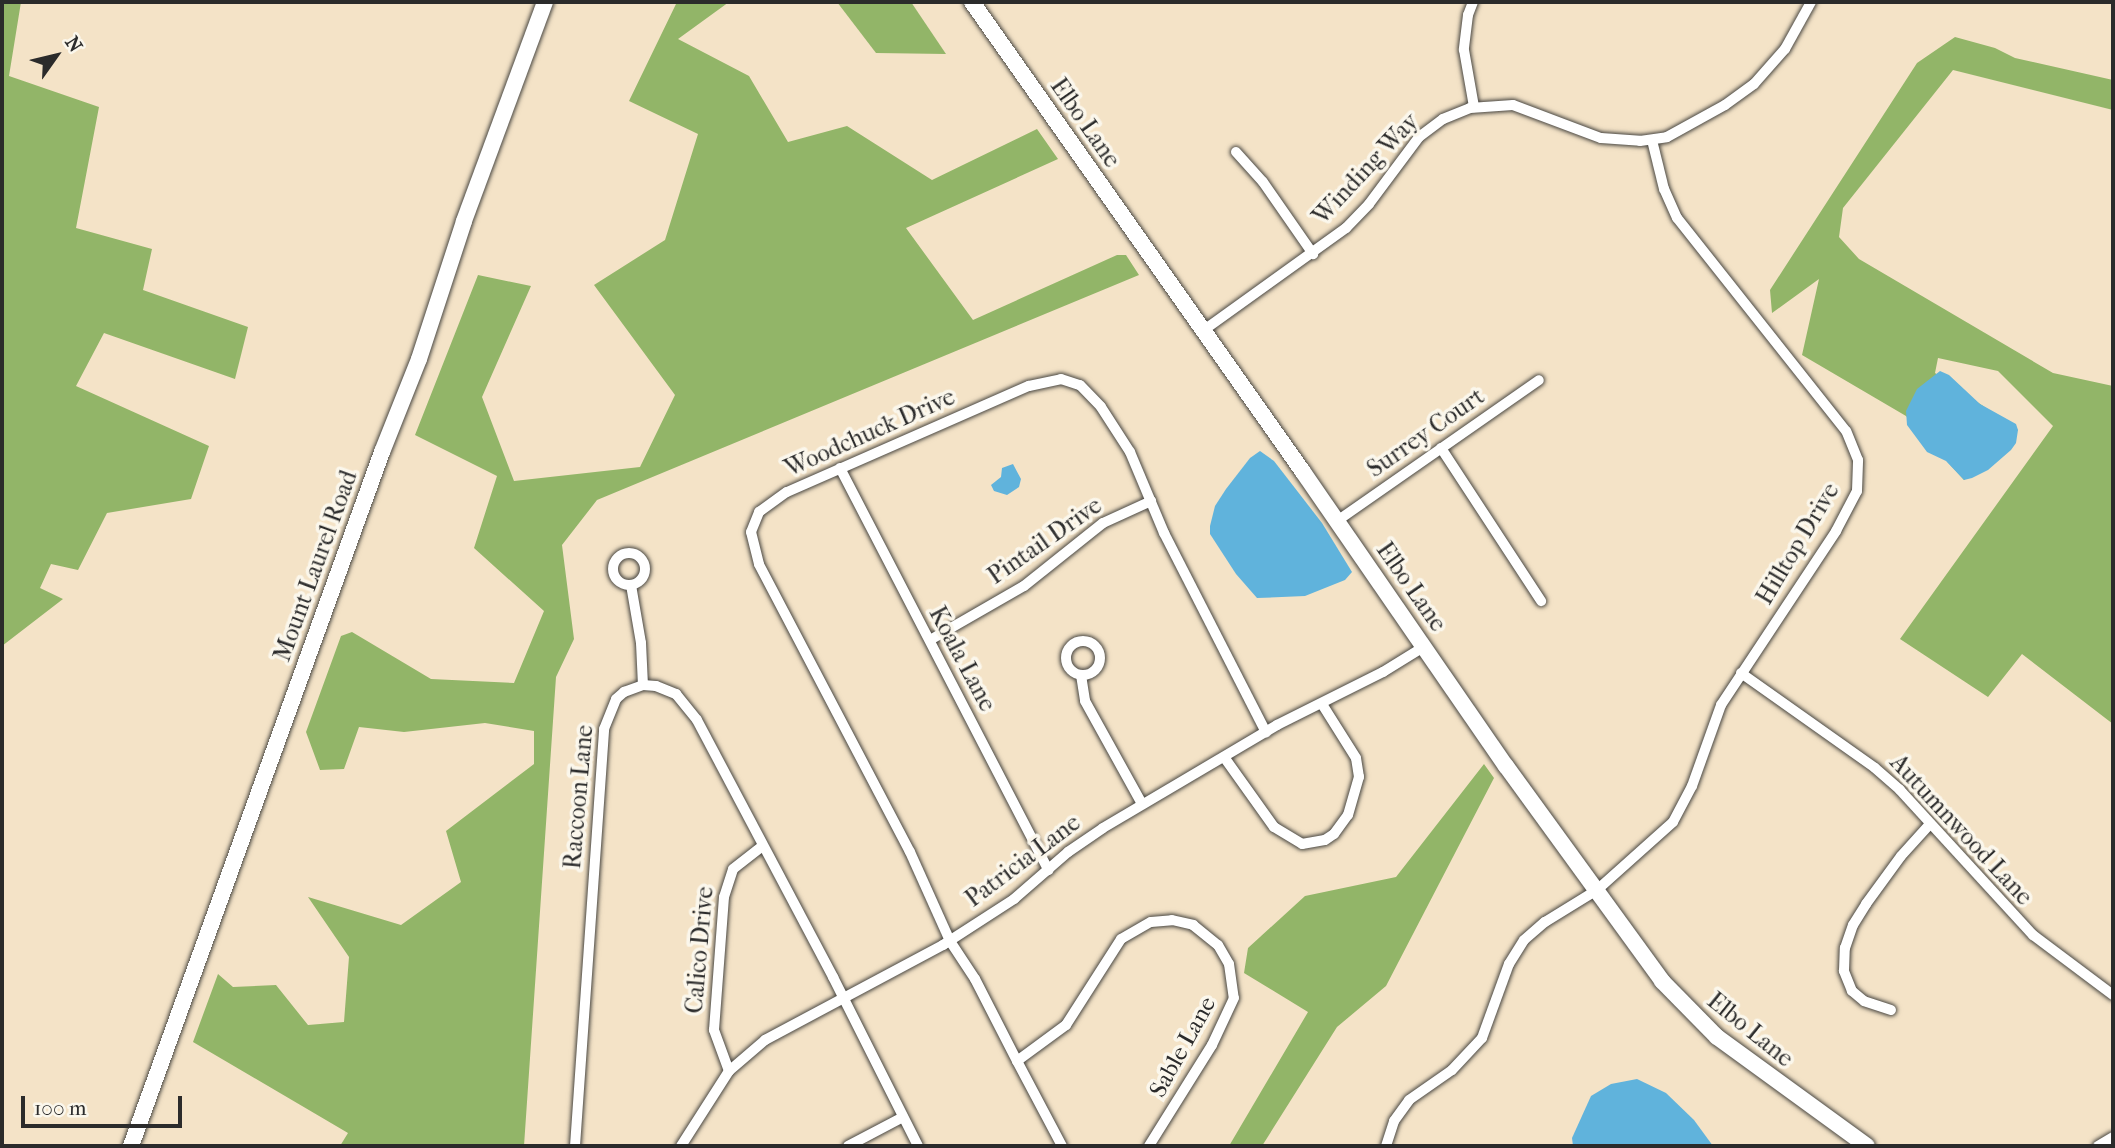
<!DOCTYPE html>
<html>
<head>
<meta charset="utf-8">
<style>
	body { margin:0 }
	#map { position:relative; width:2115px; height:1148px; overflow:hidden; background:#f4e3c7; font-family:"IM FELL French Canon",serif }
	div>[style] { position:absolute }
	.forest>* { inset:0; background:#92b568 }
	.water>* { inset:0; background:#60b3dc }
	.roads { filter:drop-shadow(0 0 2px #494742) drop-shadow(0 0 2px #494742) }
	.street>* { height:10px; margin:-5px; padding:0 5px; transform-origin:5px; border-radius:5px; background:#fff }
	.street>.ring { margin:-5px; padding:0; box-sizing:content-box; background:none; border:10px solid #fff; border-radius:50% }
	.secondary>* { height:16px; margin:-8px; padding:0 8px; transform-origin:8px; border-radius:8px; background:#fff }
	span { translate:-50% -50%; white-space:nowrap; text-align:center; line-height:1.15; -webkit-text-stroke:7px #fbf7ec; paint-order:stroke }
	.street-label { font-size:24px; color:#2b2b2b }
	.frame { position:absolute; inset:0; border:4px solid #2b2b2b; pointer-events:none }
	.north { position:absolute; left:21px; top:21px; width:70px; height:70px; -webkit-text-stroke:5px #fbf7ec; paint-order:stroke; rotate:56deg; font-size:19px; font-weight:700; line-height:28px; text-align:center; color:#2b2b2b }
	.north::after { content:''; display:block; margin:auto; width:24px; height:32px; background:#2b2b2b; clip-path:polygon(50% 0,100% 100%,50% 72%,0 100%) }
	.scale { position:absolute; left:21px; top:1096px; width:161px; height:32px; box-sizing:border-box; border:4px solid #2b2b2b; border-top:0; padding-left:9px; font-size:21px; line-height:24px; white-space:nowrap; color:#2b2b2b; -webkit-text-stroke:5px #fbf7ec; paint-order:stroke }
</style>
</head>
<body>
<div id="map">
	<div class="forest">
		<div style="clip-path:polygon(2px 2px,21px 2px,9px 76px,99px 107px,76px 228px,152px 249px,143px 290px,248px 327px,235px 379px,104px 333px,76px 386px,209px 446px,191px 499px,107px 513px,78px 570px,51px 564px,40px 588px,63px 599px,2px 646px)"></div>
		<div style="clip-path:polygon(669px 2px,729px 2px,678px 39px,749px 76px,788px 142px,847px 126px,932px 180px,1037px 129px,1058px 159px,906px 228px,973px 320px,1117px 255px,1126px 255px,1139px 275px,597px 500px,562px 545px,574px 639px,556px 677px,524px 1146px,340px 1146px,348px 1133px,193px 1042px,218px 974px,233px 987px,276px 985px,308px 1025px,344px 1022px,349px 957px,308px 897px,401px 925px,461px 882px,446px 831px,534px 764px,534px 731px,485px 723px,404px 732px,359px 727px,344px 769px,320px 770px,306px 732px,341px 636px,352px 632px,431px 679px,514px 683px,544px 611px,474px 548px,497px 476px,415px 435px,478px 275px,531px 286px,482px 397px,514px 481px,640px 467px,675px 395px,594px 285px,665px 240px,698px 134px,629px 101px,676px 4px)"></div>
		<div style="clip-path:polygon(837px 2px,911px 2px,946px 54px,876px 53px)"></div>
		<div style="clip-path:polygon(1955px 37px,1995px 48px,2015px 58px,2113px 80px,2113px 110px,1953px 70px,1843px 208px,1839px 237px,1859px 259px,2053px 373px,2113px 386px,2113px 724px,2022px 654px,1988px 697px,1900px 639px,2053px 426px,1998px 371px,1938px 358px,1935px 373px,2018px 430px,1964px 480px,1906px 416px,1802px 355px,1819px 279px,1772px 313px,1770px 290px,1917px 63px)"></div>
		<div style="clip-path:polygon(1484px 764px,1494px 778px,1386px 986px,1337px 1027px,1262px 1146px,1229px 1146px,1308px 1012px,1244px 973px,1248px 948px,1305px 896px,1396px 877px)"></div>
	</div>
	<div class="water">
		<div style="clip-path:polygon(1940px 371px,1949px 375px,1980px 404px,2016px 424px,2018px 430px,2016px 443px,2011px 450px,1988px 470px,1972px 478px,1964px 480px,1946px 461px,1927px 452px,1907px 425px,1906px 411px,1917px 389px)"></div>
		<div style="clip-path:polygon(1260px 451px,1274px 461px,1322px 523px,1352px 572px,1345px 580px,1305px 596px,1257px 598px,1236px 574px,1210px 534px,1210px 526px,1215px 506px,1226px 489px,1250px 458px)"></div>
		<div style="clip-path:polygon(1013px 464px,1021px 479px,1019px 487px,1007px 495px,994px 491px,991px 485px,1001px 477px,1002px 468px)"></div>
		<div style="clip-path:polygon(1637px 1079px,1666px 1093px,1694px 1120px,1713px 1146px,1573px 1146px,1572px 1138px,1591px 1096px,1611px 1084px)"></div>
	</div>
	<div class="roads">
		<div class="street">
			<div style="left:1473px;top:2px;width:14px;rotate:111deg"></div>
			<div style="left:1468px;top:15px;width:35px;rotate:97deg"></div>
			<div style="left:1464px;top:50px;width:58px;rotate:80deg"></div>
			<div style="left:1236px;top:152px;width:40px;rotate:48deg"></div>
			<div style="left:1263px;top:182px;width:88px;rotate:55.2deg"></div>
			<div style="left:1204px;top:330px;width:175px;rotate:-35.7deg"></div>
			<div style="left:1346px;top:228px;width:33px;rotate:-46deg"></div>
			<div style="left:1369px;top:204px;width:84px;rotate:-53.3deg"></div>
			<div style="left:1419px;top:137px;width:30px;rotate:-37deg"></div>
			<div style="left:1443px;top:119px;width:29px;rotate:-22deg"></div>
			<div style="left:1470px;top:108px;width:43px;rotate:-4deg"></div>
			<div style="left:1513px;top:105px;width:94px;rotate:20.6deg"></div>
			<div style="left:1601px;top:138px;width:39px;rotate:4deg"></div>
			<div style="left:1640px;top:141px;width:27px;rotate:-8deg"></div>
			<div style="left:1667px;top:137px;width:66px;rotate:-28.9deg"></div>
			<div style="left:1725px;top:105px;width:36px;rotate:-36deg"></div>
			<div style="left:1754px;top:84px;width:47px;rotate:-48.5deg"></div>
			<div style="left:1785px;top:49px;width:54px;rotate:-61deg"></div>
			<div style="left:1441px;top:448px;width:183px;rotate:56.8deg"></div>
			<div style="left:840px;top:468px;width:453px;rotate:62.6deg"></div>
			<div style="left:1337px;top:521px;width:246px;rotate:-34.9deg"></div>
			<div class="ring" style="left:613px;top:553px;width:22px;height:22px"></div>
			<div style="left:631px;top:585px;width:59px;rotate:80.2deg"></div>
			<div style="left:641px;top:643px;width:42px;rotate:87.3deg"></div>
			<div style="left:930px;top:640px;width:108px;rotate:-29.9deg"></div>
			<div style="left:1024px;top:586px;width:101px;rotate:-38.6deg"></div>
			<div style="left:1103px;top:523px;width:53px;rotate:-24.6deg"></div>
			<div class="ring" style="left:1066px;top:641px;width:24px;height:24px"></div>
			<div style="left:1741px;top:673px;width:164px;rotate:35.3deg"></div>
			<div style="left:1875px;top:768px;width:33px;rotate:41deg"></div>
			<div style="left:1900px;top:790px;width:197px;rotate:47.5deg"></div>
			<div style="left:2033px;top:935px;width:100px;rotate:36.9deg"></div>
			<div style="left:1081px;top:675px;width:26px;rotate:81deg"></div>
			<div style="left:1085px;top:701px;width:118px;rotate:61deg"></div>
			<div style="left:1224px;top:757px;width:86px;rotate:54.5deg"></div>
			<div style="left:1274px;top:827px;width:33px;rotate:31deg"></div>
			<div style="left:1302px;top:844px;width:23px;rotate:-10deg"></div>
			<div style="left:1325px;top:840px;width:11px;rotate:-34deg"></div>
			<div style="left:1334px;top:834px;width:24px;rotate:-54deg"></div>
			<div style="left:1348px;top:815px;width:40px;rotate:-74deg"></div>
			<div style="left:1359px;top:777px;width:19px;rotate:-99deg"></div>
			<div style="left:1356px;top:758px;width:64px;rotate:-122.2deg"></div>
			<div style="left:1891px;top:1010px;width:28px;rotate:-162deg"></div>
			<div style="left:1864px;top:1001px;width:16px;rotate:-140deg"></div>
			<div style="left:1852px;top:991px;width:22px;rotate:-112deg"></div>
			<div style="left:1844px;top:971px;width:23px;rotate:-88deg"></div>
			<div style="left:1845px;top:948px;width:24px;rotate:-71deg"></div>
			<div style="left:1853px;top:925px;width:25px;rotate:-58deg"></div>
			<div style="left:1866px;top:904px;width:59px;rotate:-53.9deg"></div>
			<div style="left:1901px;top:856px;width:43px;rotate:-47.8deg"></div>
			<div style="left:1017px;top:1061px;width:92px;rotate:-117.1deg"></div>
			<div style="left:975px;top:979px;width:45px;rotate:-123.3deg"></div>
			<div style="left:950px;top:941px;width:98px;rotate:-114.2deg"></div>
			<div style="left:910px;top:852px;width:325px;rotate:-117.7deg"></div>
			<div style="left:759px;top:564px;width:33px;rotate:-104deg"></div>
			<div style="left:751px;top:532px;width:22px;rotate:-68deg"></div>
			<div style="left:759px;top:512px;width:34px;rotate:-36deg"></div>
			<div style="left:787px;top:492px;width:264px;rotate:-23.7deg"></div>
			<div style="left:1029px;top:386px;width:33px;rotate:-12deg"></div>
			<div style="left:1061px;top:379px;width:20px;rotate:18deg"></div>
			<div style="left:1080px;top:385px;width:30px;rotate:46deg"></div>
			<div style="left:1101px;top:407px;width:54px;rotate:57.2deg"></div>
			<div style="left:1130px;top:452px;width:88px;rotate:67.2deg"></div>
			<div style="left:1164px;top:533px;width:224px;rotate:62.9deg"></div>
			<div style="left:729px;top:1071px;width:44px;rotate:-110.1deg"></div>
			<div style="left:714px;top:1030px;width:133px;rotate:-85.7deg"></div>
			<div style="left:724px;top:897px;width:29px;rotate:-72deg"></div>
			<div style="left:733px;top:869px;width:37px;rotate:-38deg"></div>
			<div style="left:575px;top:1146px;width:418px;rotate:-86deg"></div>
			<div style="left:604px;top:729px;width:32px;rotate:-68deg"></div>
			<div style="left:616px;top:699px;width:11px;rotate:-41deg"></div>
			<div style="left:624px;top:692px;width:20px;rotate:-20deg"></div>
			<div style="left:643px;top:685px;width:13px;rotate:4deg"></div>
			<div style="left:656px;top:686px;width:22px;rotate:22deg"></div>
			<div style="left:676px;top:694px;width:33px;rotate:51deg"></div>
			<div style="left:697px;top:720px;width:291px;rotate:62.1deg"></div>
			<div style="left:833px;top:977px;width:189px;rotate:63.3deg"></div>
			<div style="left:681px;top:1146px;width:89px;rotate:-57.4deg"></div>
			<div style="left:729px;top:1071px;width:48px;rotate:-40.7deg"></div>
			<div style="left:765px;top:1040px;width:202px;rotate:-28.1deg"></div>
			<div style="left:943px;top:945px;width:85px;rotate:-32.9deg"></div>
			<div style="left:1014px;top:899px;width:72px;rotate:-41deg"></div>
			<div style="left:1068px;top:852px;width:42px;rotate:-34.4deg"></div>
			<div style="left:1103px;top:828px;width:202px;rotate:-30.6deg"></div>
			<div style="left:1277px;top:725px;width:119px;rotate:-26.6deg"></div>
			<div style="left:1383px;top:672px;width:49px;rotate:-31.8deg"></div>
			<div style="left:848px;top:1146px;width:62px;rotate:-27.8deg"></div>
			<div style="left:1062px;top:1146px;width:96px;rotate:-117.9deg"></div>
			<div style="left:1017px;top:1061px;width:61px;rotate:-36.3deg"></div>
			<div style="left:1066px;top:1025px;width:102px;rotate:-57.4deg"></div>
			<div style="left:1121px;top:939px;width:34px;rotate:-30deg"></div>
			<div style="left:1151px;top:922px;width:21px;rotate:-5deg"></div>
			<div style="left:1172px;top:920px;width:22px;rotate:13deg"></div>
			<div style="left:1193px;top:925px;width:32px;rotate:39deg"></div>
			<div style="left:1218px;top:945px;width:22px;rotate:60deg"></div>
			<div style="left:1229px;top:964px;width:34px;rotate:82deg"></div>
			<div style="left:1234px;top:998px;width:52px;rotate:115.1deg"></div>
			<div style="left:1212px;top:1045px;width:119px;rotate:122deg"></div>
			<div style="left:1386px;top:1146px;width:26px;rotate:-72deg"></div>
			<div style="left:1394px;top:1121px;width:26px;rotate:-54deg"></div>
			<div style="left:1409px;top:1100px;width:52px;rotate:-34.9deg"></div>
			<div style="left:1452px;top:1070px;width:44px;rotate:-46.8deg"></div>
			<div style="left:1482px;top:1038px;width:79px;rotate:-70deg"></div>
			<div style="left:1509px;top:964px;width:28px;rotate:-58deg"></div>
			<div style="left:1524px;top:940px;width:28px;rotate:-41deg"></div>
			<div style="left:1545px;top:922px;width:61px;rotate:-31.6deg"></div>
			<div style="left:1597px;top:890px;width:102px;rotate:-41.8deg"></div>
			<div style="left:1673px;top:822px;width:41px;rotate:-62.2deg"></div>
			<div style="left:1692px;top:786px;width:86px;rotate:-70.3deg"></div>
			<div style="left:1721px;top:705px;width:209px;rotate:-56.5deg"></div>
			<div style="left:1836px;top:531px;width:45px;rotate:-62.3deg"></div>
			<div style="left:1857px;top:491px;width:31px;rotate:-88deg"></div>
			<div style="left:1858px;top:460px;width:31px;rotate:-112deg"></div>
			<div style="left:1846px;top:431px;width:272px;rotate:-128.4deg"></div>
			<div style="left:1677px;top:218px;width:32px;rotate:-114deg"></div>
			<div style="left:1664px;top:189px;width:50px;rotate:-103.8deg"></div>
			<div style="left:2098px;top:1146px;width:17px;rotate:-31deg"></div>
		</div>
		<div class="secondary">
			<div style="left:972px;top:2px;width:575px;rotate:54.84deg"></div>
			<div style="left:1303px;top:472px;width:357px;rotate:55.4deg"></div>
			<div style="left:1506px;top:766px;width:266px;rotate:54deg"></div>
			<div style="left:1662px;top:981px;width:78px;rotate:45.5deg"></div>
			<div style="left:1717px;top:1037px;width:185px;rotate:36deg"></div>
			<div style="left:131px;top:1146px;width:738px;rotate:-70.12deg"></div>
			<div style="left:382px;top:452px;width:100px;rotate:-68.3deg"></div>
			<div style="left:419px;top:359px;width:145px;rotate:-71.9deg"></div>
			<div style="left:464px;top:221px;width:233px;rotate:-69.7deg"></div>
		</div>
	</div>
	<div class="street-label">
		<span style="left:1085px;top:123px;rotate:55deg">Elbo Lane</span>
		<span style="left:1366px;top:169px;rotate:-47deg">Winding Way</span>
		<span style="left:870px;top:433px;rotate:-24deg">Woodchuck Drive</span>
		<span style="left:1426px;top:433px;rotate:-35deg">Surrey Court</span>
		<span style="left:1045px;top:541px;rotate:-35deg">Pintail Drive</span>
		<span style="left:1798px;top:544px;rotate:-59deg">Hilltop Drive</span>
		<span style="left:316px;top:566px;rotate:-70deg">Mount Laurel Road</span>
		<span style="left:1411px;top:587px;rotate:55deg">Elbo Lane</span>
		<span style="left:962px;top:659px;rotate:62deg">Koala Lane</span>
		<span style="left:579px;top:797px;rotate:-85deg">Raccoon Lane</span>
		<span style="left:1961px;top:830px;rotate:47deg">Autumnwood Lane</span>
		<span style="left:1023px;top:861px;rotate:-37deg">Patricia Lane</span>
		<span style="left:700px;top:950px;rotate:-85deg">Calico Drive</span>
		<span style="left:1750px;top:1030px;rotate:39deg">Elbo Lane</span>
		<span style="left:1183px;top:1047px;rotate:-61deg">Sable Lane</span>
	</div>
	<div class="frame"></div>
	<div class="north">N</div>
	<div class="scale">100 m</div>
</div>
</body>
</html>
